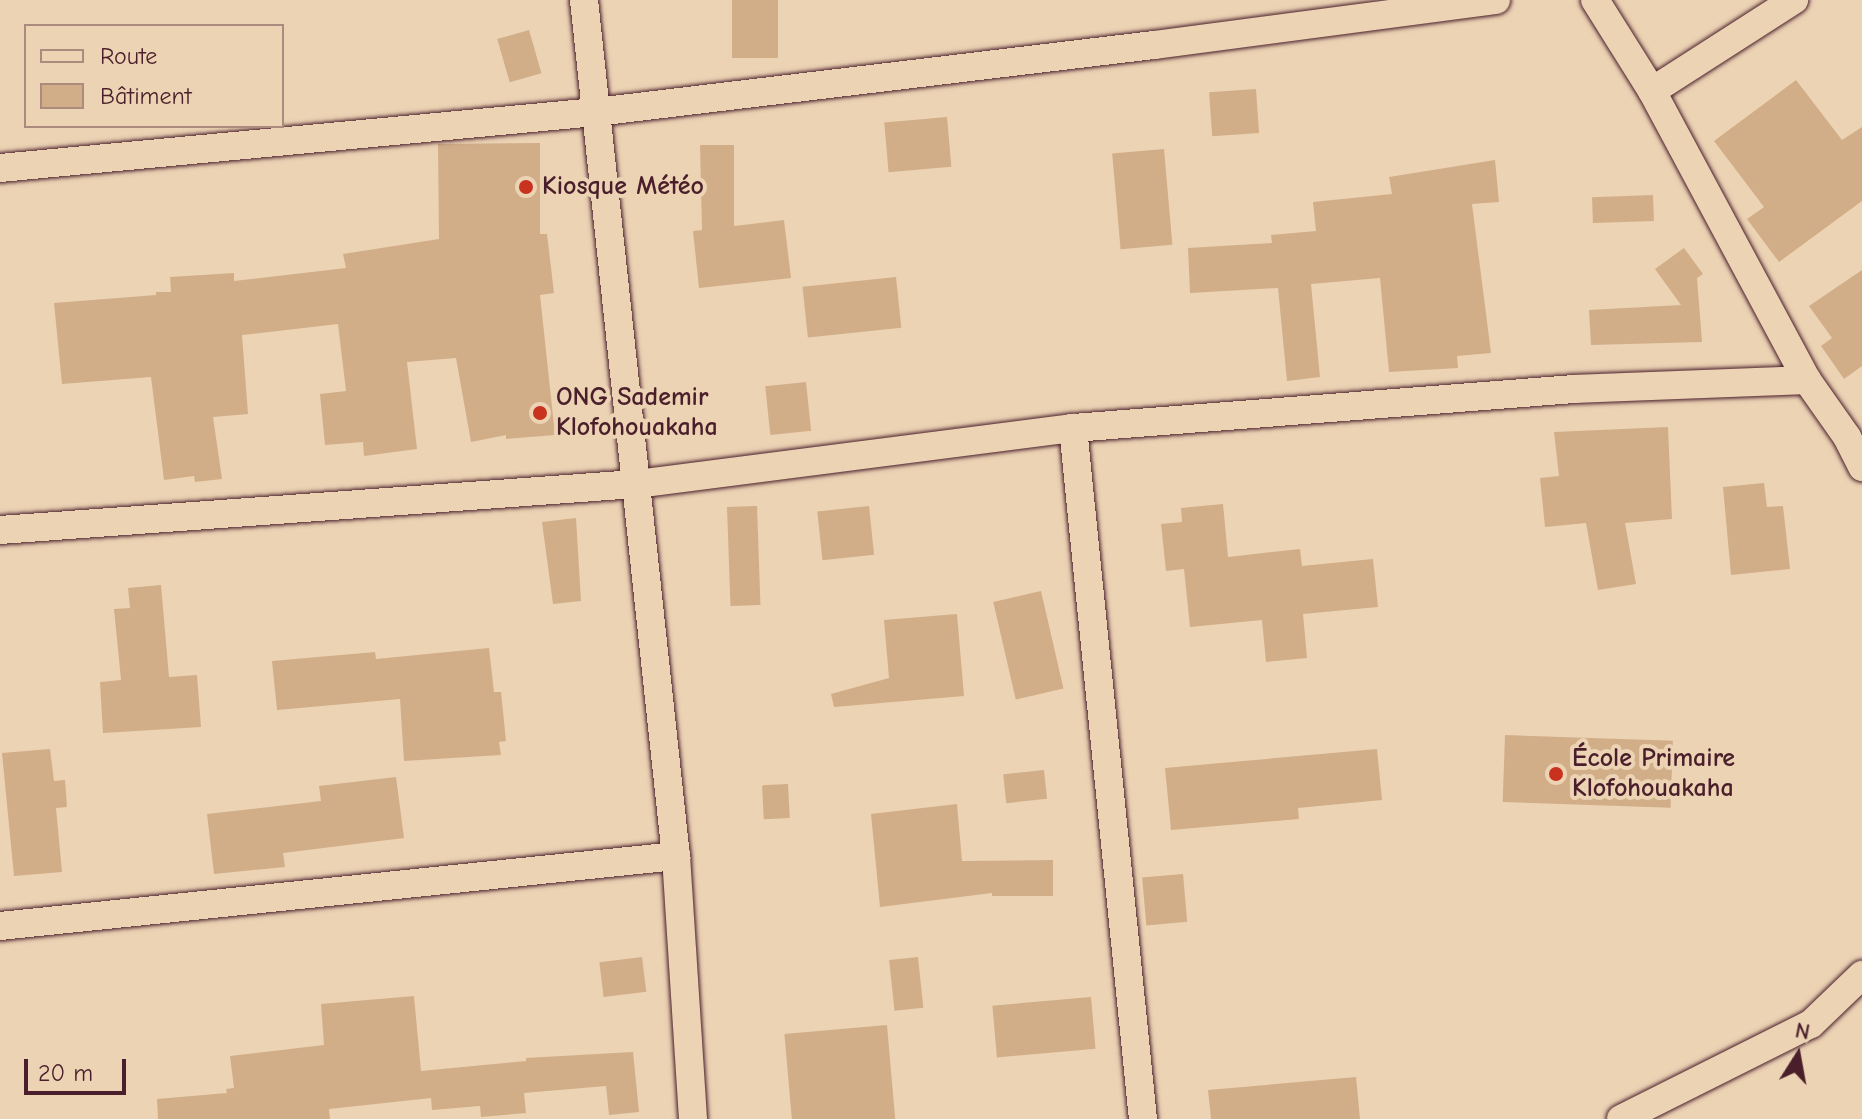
<!DOCTYPE html>
<html>
<head>
<meta charset="utf-8">
<style>
	body { margin:0 }
	#map { position:relative; width:1862px; height:1119px; overflow:hidden; background:#ecd3b4; font-family:"Comic Neue",sans-serif }
	div>[style] { position:absolute }
	.building>* { inset:0; background:#d1ae88; transform-origin:0 0 }
	.roads { filter:drop-shadow(0 0 2px #4a1f2b) drop-shadow(0 0 2px #4a1f2b) }
	.street>* { height:28px; margin:-14px; padding:0 14px; transform-origin:14px; border-radius:14px; background:#ecd3b4 }
	.dots>* { width:22px; height:22px; translate:-50% -50%; box-sizing:border-box; border:4px solid #ecd3b4; border-radius:50% }
	span { translate:-50% -50%; white-space:nowrap; text-align:center; line-height:1.15; -webkit-text-stroke:8px #ecd3b4; paint-order:stroke }
	.poi-label { font-size:26px; color:#4a1f2b; font-weight:700 }
	.left { translate:0 -50%; text-align:left }
	.legend { position:absolute; left:24px; top:24px; width:260px; height:104px; box-sizing:border-box; background:#ecd3b4; border:2px solid #ab8b7d; margin:0; padding:10px 14px; list-style:none; font-size:24px; color:#4a1f2b }
	.legend li { display:flex; align-items:center; gap:16px; height:40px }
	.legend b { width:40px; border:2px solid #ab8b7d }
	.north { position:absolute; left:1758px; top:1015px; width:80px; height:80px; -webkit-text-stroke:6px #ecd3b4; paint-order:stroke; rotate:11deg; font-size:22px; font-weight:700; line-height:32px; text-align:center; color:#4a1f2b }
	.north::after { content:''; display:block; margin:auto; width:28px; height:36px; background:#4a1f2b; clip-path:polygon(50% 0,100% 100%,50% 72%,0 100%) }
	.scale { position:absolute; left:24px; top:1059px; width:102px; height:36px; box-sizing:border-box; border:4px solid #4a1f2b; border-top:0; padding-left:10px; font-size:24px; line-height:28px; white-space:nowrap; color:#4a1f2b; -webkit-text-stroke:6px #ecd3b4; paint-order:stroke }
</style>
</head>
<body>
<div id="map">
	<div class="building">
		<div style="left:732px;top:0;width:46px;height:58px"></div>
		<div style="left:529px;top:30px;width:45px;height:33px;rotate:74deg"></div>
		<div style="clip-path:polygon(1796px 80px,1842px 140px,1862px 127px,1862px 201px,1779px 262px,1747px 219px,1764px 207px,1714px 141px)"></div>
		<div style="left:1256px;top:89px;width:44px;height:47px;rotate:86deg"></div>
		<div style="left:947px;top:117px;width:50px;height:63px;rotate:85deg"></div>
		<div style="clip-path:polygon(540px 143px,540px 234px,547px 234px,554px 293px,540px 295px,555px 435px,506px 439px,506px 435px,471px 442px,456px 358px,407px 362px,417px 449px,364px 456px,363px 442px,325px 445px,320px 394px,346px 391px,338px 324px,242px 335px,248px 414px,213px 417px,222px 479px,195px 482px,194px 476px,164px 480px,151px 377px,62px 384px,54px 303px,156px 295px,156px 292px,171px 292px,170px 277px,234px 273px,234px 281px,346px 268px,343px 254px,439px 239px,438px 144px)"></div>
		<div style="clip-path:polygon(700px 145px,734px 145px,734px 226px,784px 220px,791px 278px,699px 288px,693px 231px,702px 230px)"></div>
		<div style="left:1164px;top:149px;width:96px;height:52px;rotate:85deg"></div>
		<div style="clip-path:polygon(1495px 160px,1499px 202px,1472px 204px,1491px 353px,1457px 356px,1458px 368px,1389px 372px,1380px 278px,1311px 284px,1320px 377px,1287px 381px,1278px 288px,1190px 293px,1188px 248px,1272px 243px,1271px 235px,1316px 231px,1313px 202px,1392px 194px,1389px 177px)"></div>
		<div style="left:1653px;top:195px;width:26px;height:61px;rotate:88deg"></div>
		<div style="clip-path:polygon(1684px 248px,1703px 274px,1697px 278px,1702px 342px,1591px 345px,1589px 310px,1681px 305px,1655px 269px)"></div>
		<div style="clip-path:polygon(1862px 270px,1862px 366px,1844px 379px,1821px 346px,1832px 338px,1809px 306px)"></div>
		<div style="left:896px;top:277px;width:51px;height:94px;rotate:84deg"></div>
		<div style="left:806px;top:382px;width:49px;height:41px;rotate:84deg"></div>
		<div style="clip-path:polygon(1668px 427px,1672px 519px,1625px 523px,1636px 584px,1598px 590px,1586px 523px,1545px 527px,1540px 478px,1559px 476px,1554px 432px)"></div>
		<div style="clip-path:polygon(1764px 483px,1767px 507px,1783px 506px,1790px 569px,1731px 575px,1723px 487px)"></div>
		<div style="clip-path:polygon(1223px 504px,1228px 557px,1300px 549px,1302px 566px,1373px 559px,1378px 607px,1303px 614px,1307px 658px,1266px 662px,1262px 620px,1190px 627px,1184px 569px,1166px 571px,1161px 524px,1182px 522px,1181px 508px)"></div>
		<div style="left:757px;top:506px;width:99px;height:30px;rotate:88deg"></div>
		<div style="left:869px;top:506px;width:49px;height:52px;rotate:84deg"></div>
		<div style="clip-path:polygon(576px 518px,581px 601px,553px 604px,542px 522px)"></div>
		<div style="clip-path:polygon(161px 585px,169px 677px,197px 675px,201px 727px,103px 733px,100px 682px,121px 680px,114px 609px,130px 608px,128px 588px)"></div>
		<div style="left:1041px;top:591px;width:100px;height:49px;rotate:77deg"></div>
		<div style="clip-path:polygon(957px 614px,964px 696px,834px 707px,831px 694px,889px 678px,884px 620px)"></div>
		<div style="clip-path:polygon(489px 648px,494px 692px,501px 692px,506px 741px,499px 742px,501px 755px,404px 761px,400px 699px,277px 710px,272px 661px,375px 652px,376px 659px)"></div>
		<div style="left:1505px;top:735px;width:168px;height:67px;rotate:2deg"></div>
		<div style="clip-path:polygon(50px 749px,54px 781px,65px 780px,67px 807px,56px 808px,62px 872px,14px 876px,2px 753px)"></div>
		<div style="clip-path:polygon(1377px 749px,1382px 800px,1298px 808px,1299px 819px,1171px 830px,1165px 768px)"></div>
		<div style="left:1044px;top:770px;width:29px;height:41px;rotate:84deg"></div>
		<div style="clip-path:polygon(396px 777px,404px 838px,283px 853px,285px 867px,214px 874px,207px 814px,321px 801px,319px 786px)"></div>
		<div style="left:788px;top:784px;width:34px;height:26px;rotate:87deg"></div>
		<div style="clip-path:polygon(957px 804px,962px 861px,1053px 860px,1053px 896px,992px 896px,992px 893px,880px 907px,871px 814px)"></div>
		<div style="left:1183px;top:874px;width:48px;height:41px;rotate:85deg"></div>
		<div style="left:642px;top:957px;width:35px;height:43px;rotate:83deg"></div>
		<div style="left:918px;top:957px;width:51px;height:29px;rotate:84deg"></div>
		<div style="clip-path:polygon(414px 996px,421px 1071px,526px 1061px,526px 1058px,633px 1052px,639px 1112px,609px 1115px,606px 1086px,524px 1093px,526px 1113px,481px 1117px,480px 1106px,432px 1110px,431px 1098px,329px 1109px,330px 1119px,158px 1119px,157px 1099px,227px 1093px,226px 1089px,234px 1088px,230px 1056px,324px 1045px,321px 1004px)"></div>
		<div style="left:1091px;top:997px;width:52px;height:99px;rotate:85deg"></div>
		<div style="left:887px;top:1025px;width:94px;height:103px;rotate:85deg"></div>
		<div style="clip-path:polygon(1356px 1077px,1360px 1119px,1211px 1119px,1208px 1090px)"></div>
	</div>
	<div class="roads">
		<div class="street">
			<div style="left:584px;top:0;width:861px;rotate:83.87deg"></div>
			<div style="left:676px;top:856px;width:264px;rotate:86.3deg"></div>
			<div style="left:1595px;top:0;width:107px;rotate:57.9deg"></div>
			<div style="left:1652px;top:91px;width:328px;rotate:61.8deg"></div>
			<div style="left:1807px;top:380px;width:70px;rotate:54.9deg"></div>
			<div style="left:1847px;top:437px;width:34px;rotate:63deg"></div>
			<div style="left:1652px;top:91px;width:169px;rotate:-32.7deg"></div>
			<div style="left:0;top:168px;width:599px;rotate:-5.37deg"></div>
			<div style="left:596px;top:112px;width:562px;rotate:-6.85deg"></div>
			<div style="left:1154px;top:45px;width:345px;rotate:-7.5deg"></div>
			<div style="left:1073px;top:428px;width:695px;rotate:84.22deg"></div>
			<div style="left:0;top:530px;width:638px;rotate:-4.14deg"></div>
			<div style="left:636px;top:484px;width:441px;rotate:-7.3deg"></div>
			<div style="left:1073px;top:428px;width:503px;rotate:-4.45deg"></div>
			<div style="left:1574px;top:389px;width:233px;rotate:-2.2deg"></div>
			<div style="left:0;top:926px;width:680px;rotate:-5.91deg"></div>
			<div style="left:1621px;top:1119px;width:212px;rotate:-26.6deg"></div>
			<div style="left:1811px;top:1024px;width:71px;rotate:-43.9deg"></div>
		</div>
	</div>
	<div class="dots">
		<div style="left:526px;top:187px;background:#c8321e"></div>
		<div style="left:540px;top:413px;background:#c8321e"></div>
		<div style="left:1556px;top:774px;background:#c8321e"></div>
	</div>
	<div class="poi-label">
		<span class="left" style="left:542px;top:187px">Kiosque Météo</span>
		<span class="left" style="left:556px;top:413px">ONG Sademir<br>Klofohouakaha</span>
		<span class="left" style="left:1572px;top:774px">École Primaire<br>Klofohouakaha</span>
	</div>
	<ul class="legend">
	<li><b style="height:10px;background:#ecd3b4"></b>Route</li>
	<li><b style="height:22px;background:#d1ae88"></b>Bâtiment</li>
	</ul>
	<div class="north">N</div>
	<div class="scale">20 m</div>
</div>
</body>
</html>
